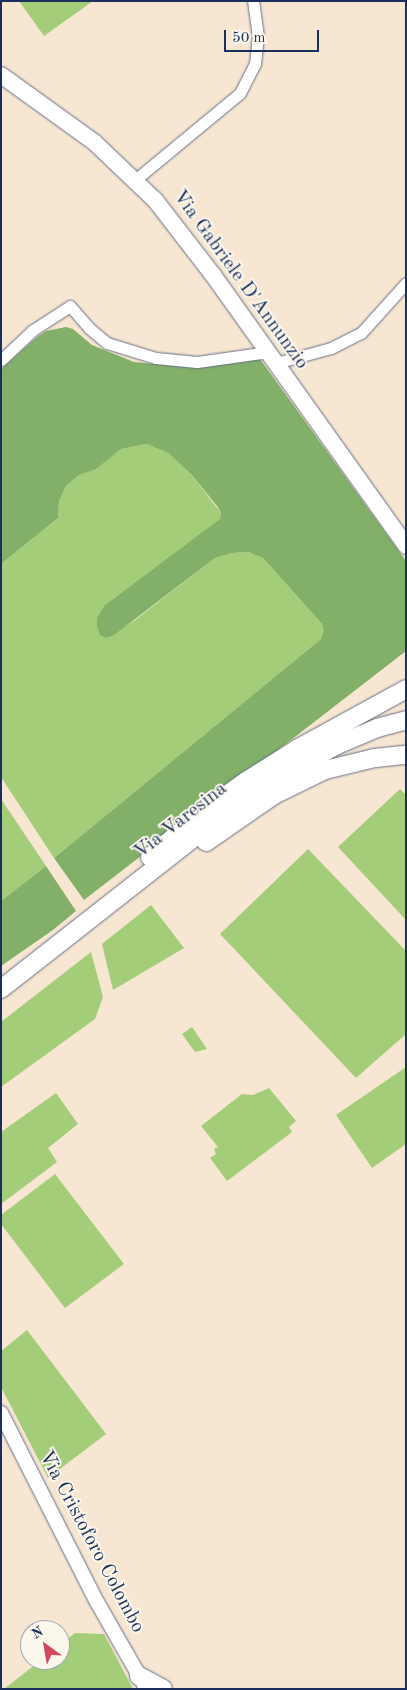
<!DOCTYPE html>
<html>
<head>
<meta charset="utf-8">
<style>
	body { margin:0 }
	#map { position:relative; width:407px; height:1690px; overflow:hidden; background:#f7e7d2; font-family:"Old Standard TT",serif }
	div>[style] { position:absolute }
	.green>* { inset:0; background:#a3cd79 }
	.forest>* { inset:0; background:#82b069 }
	.roads { filter:drop-shadow(0 0 1px #686f87) drop-shadow(0 0 1px #686f87) }
	.minor>* { height:11px; margin:-5.5px; padding:0 5.5px; transform-origin:5.5px; border-radius:5.5px; background:#fff }
	.tertiary>* { height:14px; margin:-7px; padding:0 7px; transform-origin:7px; border-radius:7px; background:#fff }
	.secondary>* { height:16px; margin:-8px; padding:0 8px; transform-origin:8px; border-radius:8px; background:#fff }
	.primary>* { height:18px; margin:-9px; padding:0 9px; transform-origin:9px; border-radius:9px; background:#fff }
	span { translate:-50% -50%; white-space:nowrap; text-align:center; line-height:1.15; -webkit-text-stroke:4px #fbf7ec; paint-order:stroke }
	.street-label { font-size:20px; color:#1b2f5e }
	.frame { position:absolute; inset:0; border:2px solid #1b2f5e; pointer-events:none }
	.north { position:absolute; left:20px; top:1620px; width:50px; height:50px; box-sizing:border-box; background:#fbf7ec; border:1px solid #a1a7b3; border-radius:50%; rotate:328deg; font-size:14px; font-weight:700; line-height:20px; text-align:center; color:#1b2f5e }
	.north::after { content:''; display:block; margin:auto; width:18px; height:22px; background:#d1495b; clip-path:polygon(50% 0,100% 100%,50% 72%,0 100%) }
	.scale { position:absolute; left:224px; top:30px; width:95px; height:22px; box-sizing:border-box; border:2px solid #1b2f5e; border-top:0; padding-left:6px; font-size:15px; line-height:18px; white-space:nowrap; color:#1b2f5e; -webkit-text-stroke:4px #fbf7ec; paint-order:stroke }
</style>
</head>
<body>
<div id="map">
	<div class="green">
		<div style="clip-path:polygon(19px 1px,93px 1px,44px 36px)"></div>
		<div style="clip-path:polygon(147px 444px,168px 453px,191px 474px,221px 513px,220px 520px,105px 605px,106px 638px,135px 620px,215px 558px,232px 553px,248px 552px,263px 558px,322px 624px,325px 632px,321px 639px,54px 858px,1px 777px,1px 564px,58px 518px,59px 501px,66px 486px,79px 475px,96px 468px,121px 449px)"></div>
		<div style="clip-path:polygon(400px 789px,406px 795px,406px 920px,338px 847px)"></div>
		<div style="clip-path:polygon(1px 799px,46px 866px,1px 901px)"></div>
		<div style="clip-path:polygon(308px 849px,406px 951px,406px 1034px,356px 1078px,220px 934px)"></div>
		<div style="clip-path:polygon(151px 905px,184px 948px,113px 990px,102px 944px)"></div>
		<div style="clip-path:polygon(91px 952px,103px 997px,95px 1019px,1px 1087px,1px 1022px)"></div>
		<div style="clip-path:polygon(192px 1027px,207px 1049px,195px 1052px,182px 1034px)"></div>
		<div style="clip-path:polygon(406px 1067px,406px 1144px,372px 1168px,336px 1115px)"></div>
		<div style="clip-path:polygon(269px 1088px,296px 1121px,289px 1127px,292px 1132px,227px 1181px,210px 1158px,216px 1154px,214px 1149px,218px 1147px,201px 1126px,242px 1094px,253px 1095px)"></div>
		<div style="clip-path:polygon(56px 1093px,78px 1124px,48px 1148px,57px 1162px,1px 1204px,1px 1132px)"></div>
		<div style="clip-path:polygon(55px 1174px,124px 1264px,65px 1308px,1px 1224px,1px 1215px)"></div>
		<div style="clip-path:polygon(27px 1330px,106px 1434px,48px 1478px,1px 1387px,1px 1351px)"></div>
		<div style="clip-path:polygon(75px 1633px,104px 1634px,133px 1689px,4px 1689px,41px 1660px,60px 1660px,60px 1645px)"></div>
	</div>
	<div class="forest">
		<div style="clip-path:polygon(66px 327px,73px 329px,92px 345px,134px 362px,195px 368px,260px 359px,406px 561px,406px 651px,84px 900px,54px 858px,321px 639px,324px 631px,322px 624px,263px 558px,248px 552px,232px 553px,215px 558px,114px 635px,106px 638px,100px 635px,97px 627px,97px 618px,105px 605px,220px 519px,221px 513px,217px 506px,191px 474px,168px 453px,147px 444px,121px 449px,96px 469px,79px 475px,66px 486px,59px 501px,58px 518px,1px 564px,1px 369px,37px 337px,46px 331px)"></div>
		<div style="clip-path:polygon(46px 866px,76px 911px,53px 930px,1px 966px,1px 901px)"></div>
	</div>
	<div class="roads">
		<div class="minor">
			<div style="left:135px;top:180px;width:136px;rotate:-39.6deg"></div>
			<div style="left:240px;top:93px;width:33px;rotate:-63deg"></div>
			<div style="left:255px;top:64px;width:28px;rotate:-84deg"></div>
			<div style="left:258px;top:36px;width:35px;rotate:-98deg"></div>
			<div style="left:1px;top:360px;width:44px;rotate:-43.2deg"></div>
			<div style="left:33px;top:330px;width:44px;rotate:-33deg"></div>
			<div style="left:70px;top:306px;width:29px;rotate:49deg"></div>
			<div style="left:89px;top:328px;width:23px;rotate:40deg"></div>
			<div style="left:107px;top:343px;width:51px;rotate:17deg"></div>
			<div style="left:156px;top:358px;width:41px;rotate:5.6deg"></div>
			<div style="left:197px;top:362px;width:72px;rotate:-8deg"></div>
			<div style="left:276px;top:363px;width:57px;rotate:-15.3deg"></div>
			<div style="left:331px;top:348px;width:34px;rotate:-27deg"></div>
			<div style="left:361px;top:333px;width:67px;rotate:-48deg"></div>
		</div>
		<div class="tertiary">
			<div style="left:1px;top:1413px;width:212px;rotate:63.1deg"></div>
			<div style="left:97px;top:1602px;width:95px;rotate:60.2deg"></div>
		</div>
		<div class="secondary">
			<div style="left:1px;top:75px;width:115px;rotate:35.8deg"></div>
			<div style="left:94px;top:142px;width:84px;rotate:43.6deg"></div>
			<div style="left:155px;top:200px;width:95px;rotate:52.3deg"></div>
			<div style="left:213px;top:275px;width:333px;rotate:54.5deg"></div>
		</div>
		<div class="primary">
			<div style="left:206px;top:842px;width:83px;rotate:-34.7deg"></div>
			<div style="left:274px;top:795px;width:57px;rotate:-26.1deg"></div>
			<div style="left:325px;top:770px;width:51px;rotate:-13.5deg"></div>
			<div style="left:375px;top:758px;width:31px;rotate:-6deg"></div>
			<div style="left:150px;top:857px;width:78px;rotate:-39.8deg"></div>
			<div style="left:210px;top:807px;width:44px;rotate:-35.8deg"></div>
			<div style="left:246px;top:781px;width:60px;rotate:-32.1deg"></div>
			<div style="left:297px;top:749px;width:124px;rotate:-28.8deg"></div>
			<div style="left:1px;top:989px;width:301px;rotate:-38.1deg"></div>
			<div style="left:238px;top:803px;width:36px;rotate:-34deg"></div>
			<div style="left:268px;top:783px;width:79px;rotate:-28.8deg"></div>
			<div style="left:337px;top:745px;width:43px;rotate:-23deg"></div>
			<div style="left:377px;top:728px;width:30px;rotate:-15deg"></div>
			<div style="left:139px;top:1676px;width:27px;rotate:28deg"></div>
		</div>
	</div>
	<div class="street-label">
		<span style="left:240px;top:280px;rotate:54deg">Via Gabriele D'Annunzio</span>
		<span style="left:181px;top:821px;rotate:-38deg">Via Varesina</span>
		<span style="left:91px;top:1542px;rotate:62deg">Via Cristoforo Colombo</span>
	</div>
	<div class="frame"></div>
	<div class="north">N</div>
	<div class="scale">50 m</div>
</div>
</body>
</html>
